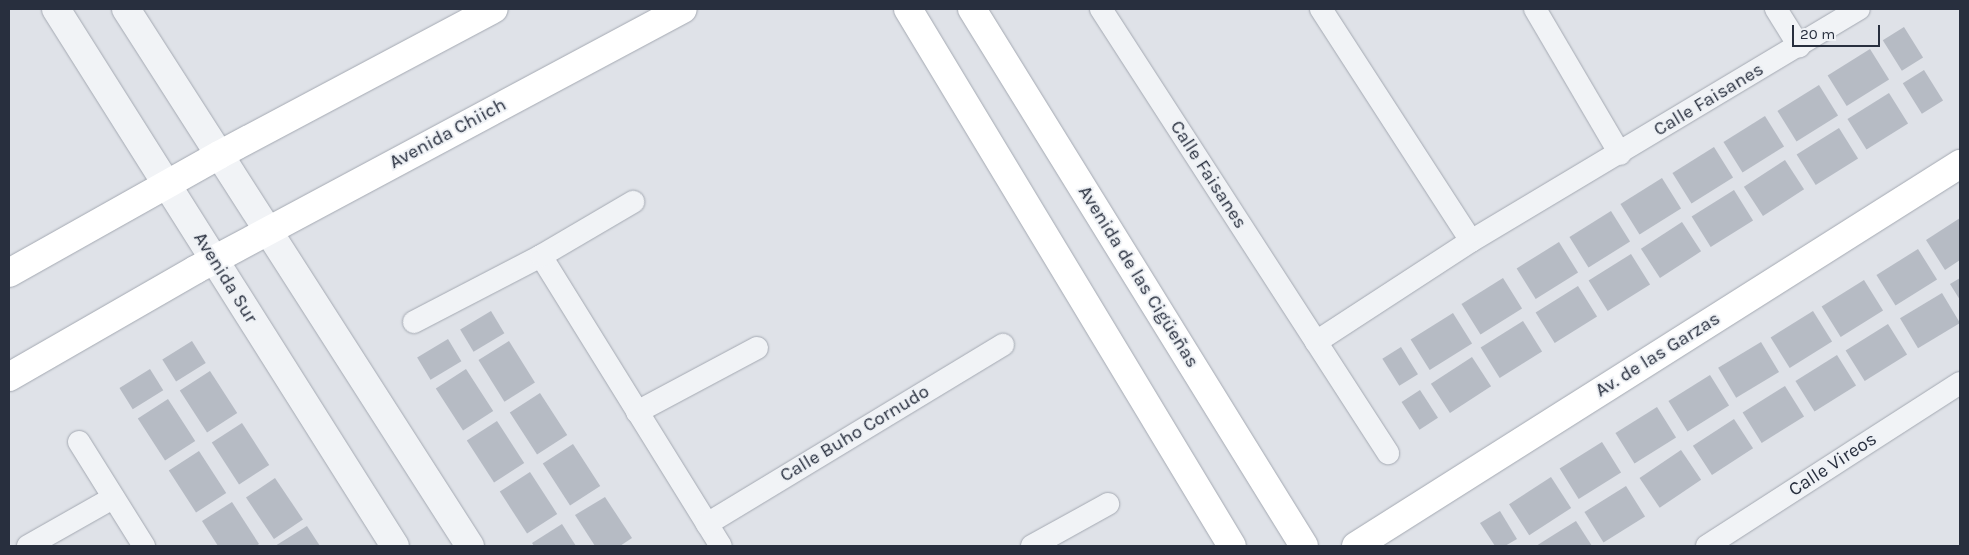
<!DOCTYPE html>
<html>
<head>
<meta charset="utf-8">
<style>
	body { margin:0 }
	#map { position:relative; width:1969px; height:555px; overflow:hidden; background:#dfe2e8; font-family:Karla,sans-serif }
	div>[style] { position:absolute }
	.building>* { inset:0; background:#b6bbc4; transform-origin:0 0 }
	.roads { filter:drop-shadow(0 0 1px #a4a9b2) drop-shadow(0 0 1px #a4a9b2) }
	.minor>* { height:22px; margin:-11px; padding:0 11px; transform-origin:11px; border-radius:11px; background:#f1f3f6 }
	.tertiary>* { height:28px; margin:-14px; padding:0 14px; transform-origin:14px; border-radius:14px; background:#f1f3f6 }
	.secondary>* { height:28px; margin:-14px; padding:0 14px; transform-origin:14px; border-radius:14px; background:#fff }
	span { translate:-50% -50%; white-space:nowrap; text-align:center; line-height:1.15; -webkit-text-stroke:4px #eef1f5; paint-order:stroke }
	.street-label { font-size:19px; color:#282f3e }
	.frame { position:absolute; inset:0; border:10px solid #282f3e; pointer-events:none }
	.scale { position:absolute; left:1792px; top:25px; width:88px; height:22px; box-sizing:border-box; border:2px solid #282f3e; border-top:0; padding-left:6px; font-size:15px; line-height:18px; white-space:nowrap; color:#282f3e; -webkit-text-stroke:4px #eef1f5; paint-order:stroke }
</style>
</head>
<body>
<div id="map">
	<div class="building">
		<div style="left:1904px;top:27px;width:36px;height:25px;rotate:58deg"></div>
		<div style="left:1870px;top:49px;width:36px;height:50px;rotate:58deg"></div>
		<div style="left:1924px;top:70px;width:36px;height:25px;rotate:58deg"></div>
		<div style="left:1819px;top:85px;width:36px;height:49px;rotate:58deg"></div>
		<div style="left:1889px;top:93px;width:36px;height:49px;rotate:58deg"></div>
		<div style="left:1765px;top:116px;width:36px;height:49px;rotate:58deg"></div>
		<div style="left:1839px;top:128px;width:36px;height:50px;rotate:58deg"></div>
		<div style="left:1714px;top:147px;width:36px;height:49px;rotate:58deg"></div>
		<div style="left:1785px;top:160px;width:35px;height:49px;rotate:57deg"></div>
		<div style="left:1662px;top:178px;width:36px;height:49px;rotate:58deg"></div>
		<div style="left:1734px;top:190px;width:36px;height:50px;rotate:58deg"></div>
		<div style="left:1611px;top:211px;width:36px;height:49px;rotate:58deg"></div>
		<div style="clip-path:polygon(1960px 218px,1960px 260px,1945px 270px,1926px 240px)"></div>
		<div style="left:1682px;top:222px;width:35px;height:49px;rotate:57deg"></div>
		<div style="left:1559px;top:242px;width:36px;height:50px;rotate:58deg"></div>
		<div style="left:1918px;top:249px;width:36px;height:49px;rotate:58deg"></div>
		<div style="left:1631px;top:254px;width:36px;height:50px;rotate:58deg"></div>
		<div style="left:1503px;top:278px;width:36px;height:49px;rotate:58deg"></div>
		<div style="clip-path:polygon(1960px 278px,1960px 300px,1950px 284px)"></div>
		<div style="left:1864px;top:280px;width:36px;height:50px;rotate:58deg"></div>
		<div style="left:1578px;top:286px;width:36px;height:50px;rotate:58deg"></div>
		<div style="left:1942px;top:293px;width:35px;height:49px;rotate:59deg"></div>
		<div style="left:491px;top:311px;width:26px;height:36px;rotate:59deg"></div>
		<div style="left:1813px;top:311px;width:36px;height:50px;rotate:58deg"></div>
		<div style="left:1453px;top:313px;width:36px;height:50px;rotate:58deg"></div>
		<div style="left:1523px;top:321px;width:36px;height:50px;rotate:58deg"></div>
		<div style="left:1888px;top:324px;width:36px;height:50px;rotate:58deg"></div>
		<div style="left:448px;top:339px;width:26px;height:36px;rotate:59deg"></div>
		<div style="left:192px;top:341px;width:26px;height:35px;rotate:58deg"></div>
		<div style="left:509px;top:341px;width:49px;height:36px;rotate:58deg"></div>
		<div style="left:1761px;top:342px;width:35px;height:50px;rotate:59deg"></div>
		<div style="left:1401px;top:347px;width:32px;height:22px;rotate:58deg"></div>
		<div style="left:1837px;top:355px;width:36px;height:49px;rotate:58deg"></div>
		<div style="left:1472px;top:357px;width:35px;height:49px;rotate:57deg"></div>
		<div style="left:150px;top:369px;width:25px;height:36px;rotate:58deg"></div>
		<div style="left:466px;top:369px;width:50px;height:36px;rotate:57deg"></div>
		<div style="left:210px;top:371px;width:50px;height:36px;rotate:57deg"></div>
		<div style="left:1710px;top:375px;width:36px;height:49px;rotate:58deg"></div>
		<div style="left:1785px;top:386px;width:36px;height:50px;rotate:58deg"></div>
		<div style="left:1420px;top:390px;width:33px;height:22px;rotate:57deg"></div>
		<div style="left:540px;top:393px;width:50px;height:36px;rotate:57deg"></div>
		<div style="left:168px;top:399px;width:50px;height:36px;rotate:57deg"></div>
		<div style="left:1657px;top:407px;width:36px;height:49px;rotate:58deg"></div>
		<div style="left:1734px;top:419px;width:35px;height:49px;rotate:57deg"></div>
		<div style="left:497px;top:421px;width:50px;height:36px;rotate:57deg"></div>
		<div style="left:242px;top:423px;width:50px;height:36px;rotate:57deg"></div>
		<div style="left:1602px;top:442px;width:36px;height:50px;rotate:58deg"></div>
		<div style="left:573px;top:444px;width:50px;height:36px;rotate:57deg"></div>
		<div style="left:1681px;top:450px;width:36px;height:50px;rotate:56deg"></div>
		<div style="left:199px;top:451px;width:50px;height:36px;rotate:57deg"></div>
		<div style="left:530px;top:472px;width:50px;height:36px;rotate:57deg"></div>
		<div style="left:1551px;top:477px;width:37px;height:50px;rotate:57deg"></div>
		<div style="left:275px;top:478px;width:50px;height:35px;rotate:56deg"></div>
		<div style="left:1626px;top:486px;width:36px;height:49px;rotate:58deg"></div>
		<div style="clip-path:polygon(605px 497px,632px 538px,620px 546px,595px 546px,575px 515px)"></div>
		<div style="clip-path:polygon(232px 502px,259px 544px,256px 546px,218px 546px,202px 521px)"></div>
		<div style="clip-path:polygon(1500px 511px,1517px 539px,1505px 546px,1495px 546px,1480px 523px)"></div>
		<div style="clip-path:polygon(1576px 521px,1592px 546px,1536px 546px,1555px 534px)"></div>
		<div style="clip-path:polygon(562px 524px,576px 546px,534px 546px,532px 543px)"></div>
		<div style="clip-path:polygon(307px 526px,320px 546px,275px 546px)"></div>
	</div>
	<div class="roads">
		<div class="minor">
			<div style="left:1101px;top:9px;width:529px;rotate:57.12deg"></div>
			<div style="left:1321px;top:9px;width:276px;rotate:57.1deg"></div>
			<div style="left:1535px;top:9px;width:168px;rotate:59.6deg"></div>
			<div style="left:1776px;top:9px;width:44px;rotate:58.1deg"></div>
			<div style="left:541px;top:256px;width:341px;rotate:58.2deg"></div>
			<div style="left:414px;top:322px;width:143px;rotate:-27.5deg"></div>
			<div style="left:541px;top:256px;width:107px;rotate:-30.4deg"></div>
			<div style="left:1316px;top:342px;width:185px;rotate:-33.1deg"></div>
			<div style="left:1471px;top:241px;width:452px;rotate:-30.9deg"></div>
			<div style="left:637px;top:412px;width:136px;rotate:-28.1deg"></div>
			<div style="left:79px;top:442px;width:123px;rotate:58deg"></div>
			<div style="left:707px;top:524px;width:346px;rotate:-31.2deg"></div>
			<div style="left:28px;top:546px;width:98px;rotate:-29.5deg"></div>
			<div style="left:1032px;top:546px;width:87px;rotate:-28.9deg"></div>
			<div style="left:1707px;top:546px;width:301px;rotate:-32.8deg"></div>
		</div>
		<div class="tertiary">
			<div style="left:56px;top:9px;width:635px;rotate:57.74deg"></div>
			<div style="left:126px;top:9px;width:638px;rotate:57.36deg"></div>
		</div>
		<div class="secondary">
			<div style="left:908px;top:9px;width:627px;rotate:58.9deg"></div>
			<div style="left:972px;top:9px;width:631px;rotate:58.27deg"></div>
			<div style="left:9px;top:273px;width:241px;rotate:-29.3deg"></div>
			<div style="left:219px;top:155px;width:311px;rotate:-28deg"></div>
			<div style="left:9px;top:377px;width:215px;rotate:-29.9deg"></div>
			<div style="left:195px;top:270px;width:553px;rotate:-28.14deg"></div>
			<div style="left:1356px;top:546px;width:715px;rotate:-32.31deg"></div>
		</div>
	</div>
	<div class="street-label">
		<span style="left:1709px;top:100px;rotate:-31deg">Calle Faisanes</span>
		<span style="left:448px;top:134px;rotate:-28deg">Avenida Chiich</span>
		<span style="left:1208px;top:175px;rotate:57deg">Calle Faisanes</span>
		<span style="left:1138px;top:277px;rotate:58deg">Avenida de las Cigüeñas</span>
		<span style="left:225px;top:278px;rotate:58deg">Avenida Sur</span>
		<span style="left:1658px;top:355px;rotate:-32deg">Av. de las Garzas</span>
		<span style="left:855px;top:434px;rotate:-31deg">Calle Buho Cornudo</span>
		<span style="left:1833px;top:465px;rotate:-33deg">Calle Vireos</span>
	</div>
	<div class="frame"></div>
	<div class="scale">20 m</div>
</div>
</body>
</html>
